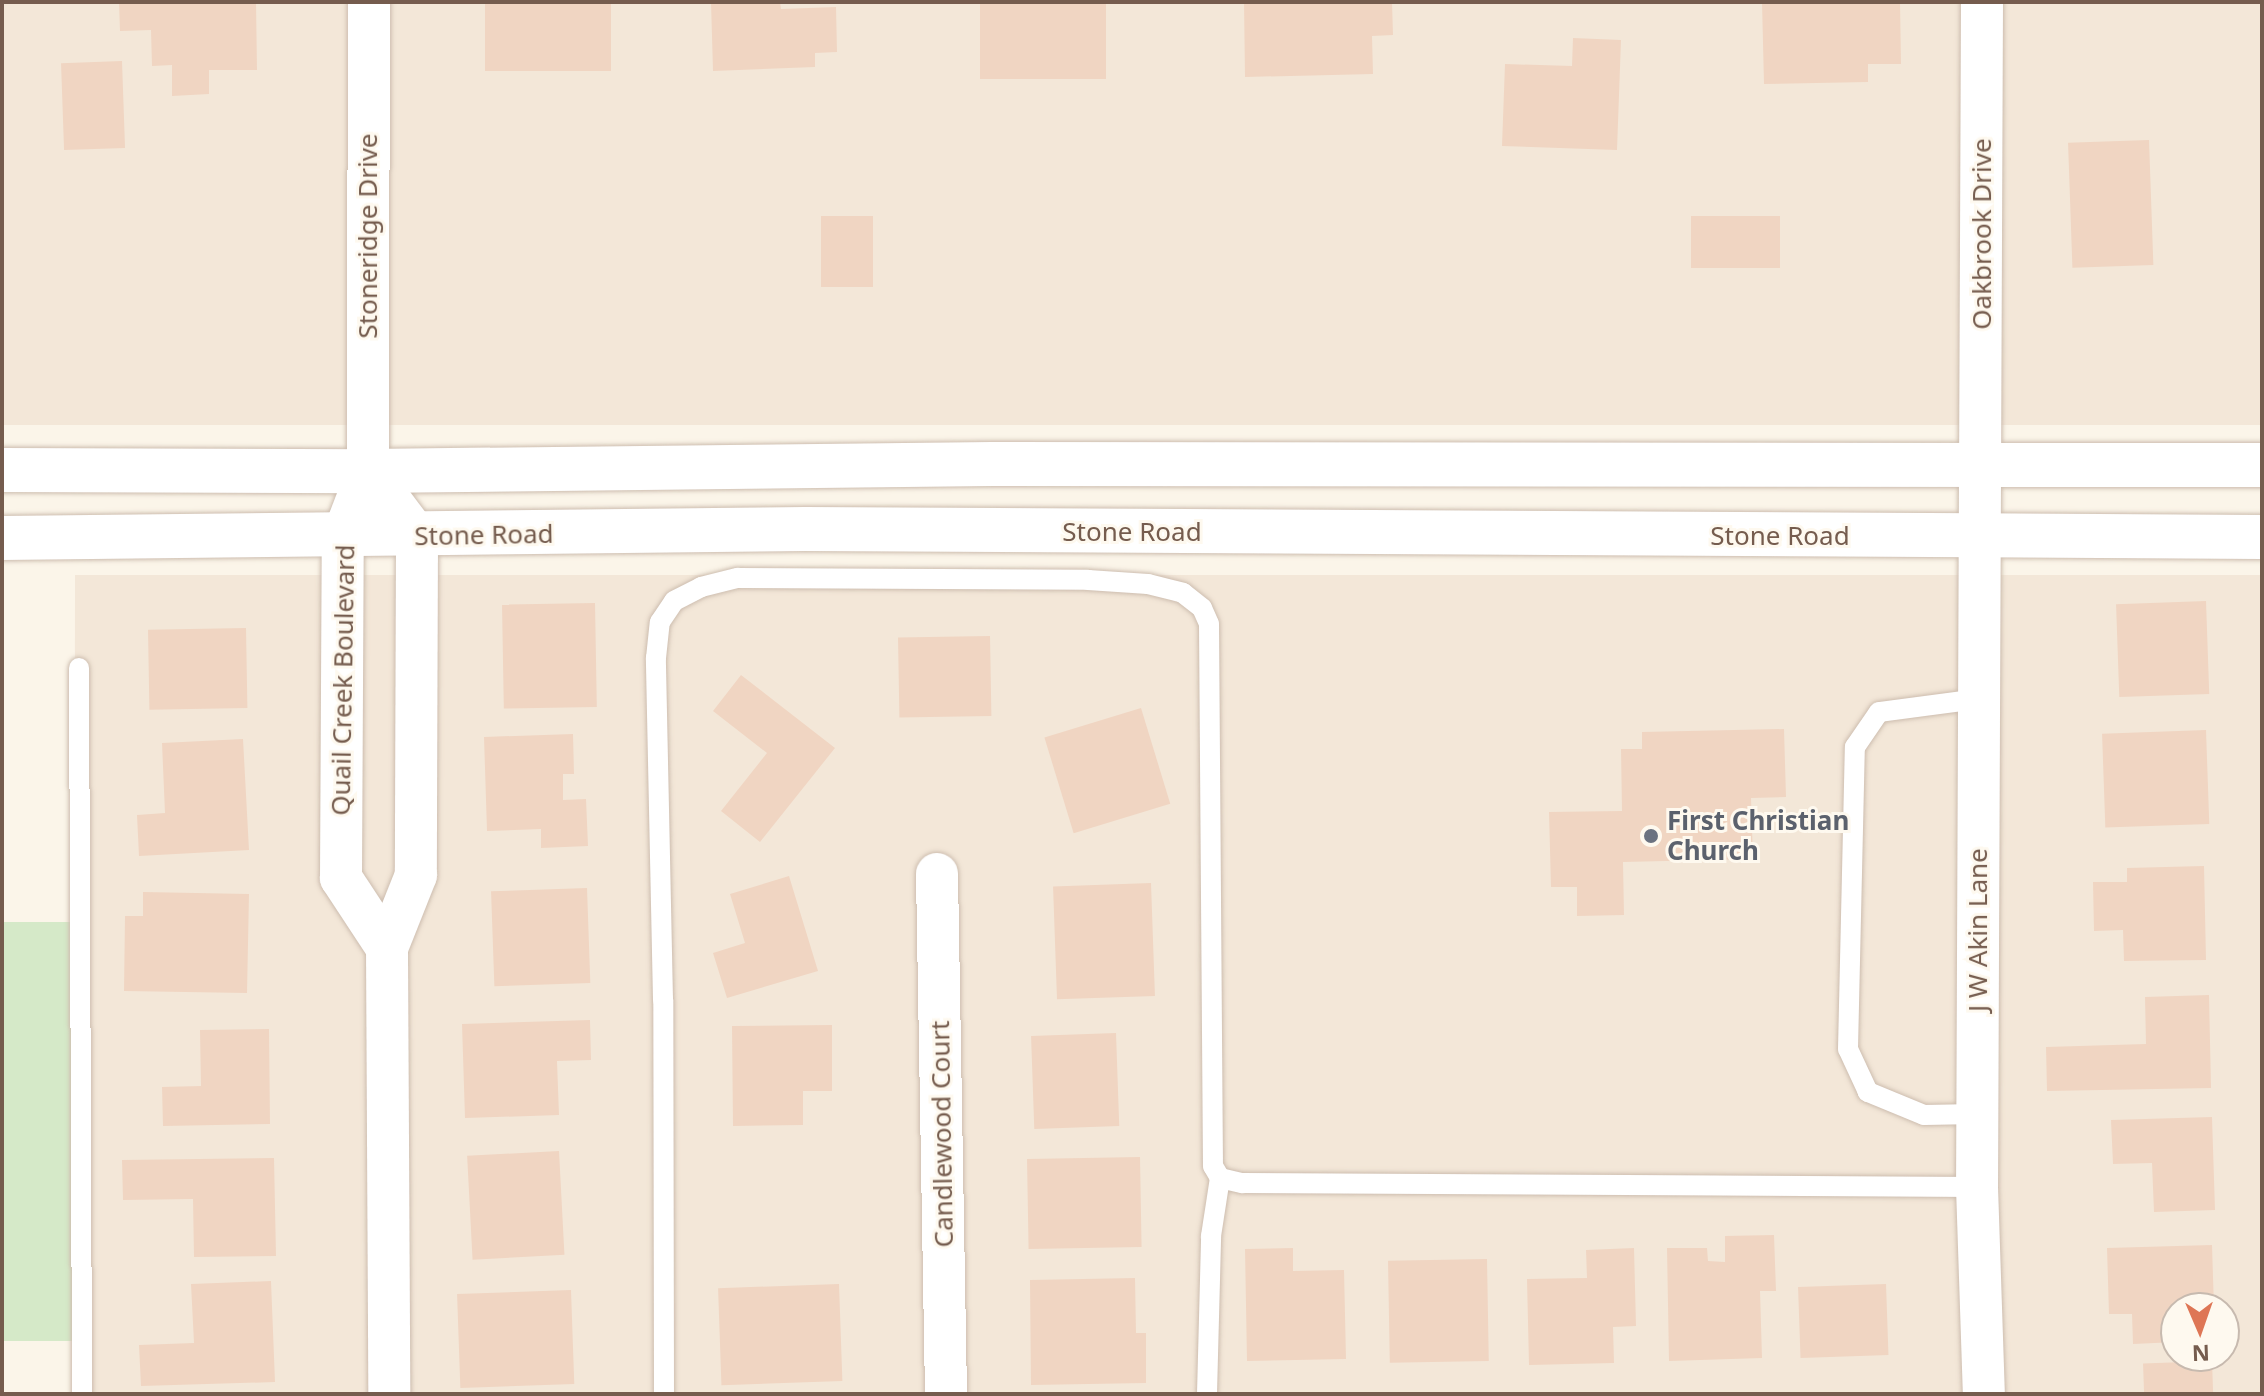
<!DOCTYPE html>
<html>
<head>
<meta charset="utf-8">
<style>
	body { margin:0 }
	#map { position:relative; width:2264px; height:1396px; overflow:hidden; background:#fbf5e9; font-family:"Noto Sans",sans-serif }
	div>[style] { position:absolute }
	.residential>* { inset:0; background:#f3e7d8; transform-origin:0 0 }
	.green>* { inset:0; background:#d5e9c8; transform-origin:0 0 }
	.building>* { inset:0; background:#f0d5c2; transform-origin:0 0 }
	.roads { filter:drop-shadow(0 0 2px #cdbdaf) drop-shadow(0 0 2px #cdbdaf) }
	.lane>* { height:20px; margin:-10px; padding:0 10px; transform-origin:10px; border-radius:10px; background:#fff }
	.street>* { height:42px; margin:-21px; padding:0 21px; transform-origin:21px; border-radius:21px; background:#fff }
	.secondary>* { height:44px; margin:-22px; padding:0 22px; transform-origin:22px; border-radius:22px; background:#fff }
	.dots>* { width:22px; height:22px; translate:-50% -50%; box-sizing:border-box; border:4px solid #fef9ef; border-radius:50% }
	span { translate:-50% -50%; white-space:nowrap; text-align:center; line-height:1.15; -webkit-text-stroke:6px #fef9ef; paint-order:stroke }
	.street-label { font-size:26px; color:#755c4e }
	.worship-label { font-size:26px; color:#5b616d; font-weight:700 }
	.left { translate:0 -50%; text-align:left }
	.frame { position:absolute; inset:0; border:4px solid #755c4e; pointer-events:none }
	.north { position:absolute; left:2160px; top:1292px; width:80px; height:80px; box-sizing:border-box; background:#fef9ef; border:2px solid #c7baaf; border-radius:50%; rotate:178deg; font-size:22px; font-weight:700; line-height:32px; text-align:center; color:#755c4e }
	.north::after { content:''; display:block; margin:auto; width:28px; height:36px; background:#de7655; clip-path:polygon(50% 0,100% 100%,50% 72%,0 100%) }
</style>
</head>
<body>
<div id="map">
	<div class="residential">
		<div style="left:2px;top:2px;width:2260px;height:423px"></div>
		<div style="clip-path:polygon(evenodd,75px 575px,2262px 575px,2262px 1394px,74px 1394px,75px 575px,2176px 1308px,2224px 1308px,2224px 1356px,2176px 1356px,2176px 1308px)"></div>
	</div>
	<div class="green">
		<div style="left:75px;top:922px;width:419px;height:73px;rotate:90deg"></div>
	</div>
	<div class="building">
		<div style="clip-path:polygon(119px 2px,256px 2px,257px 70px,209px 70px,209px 94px,172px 96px,172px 65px,152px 66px,151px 30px,120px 31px)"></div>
		<div style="left:485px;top:2px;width:126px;height:69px"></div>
		<div style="clip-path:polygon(711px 2px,780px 2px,781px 9px,836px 7px,837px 52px,815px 53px,815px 67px,713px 71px)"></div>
		<div style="left:980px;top:2px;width:126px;height:77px"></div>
		<div style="clip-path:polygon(1244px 2px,1392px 2px,1393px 35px,1372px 36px,1373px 74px,1245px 77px)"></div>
		<div style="clip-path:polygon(1762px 2px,1900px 2px,1901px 64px,1868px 64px,1868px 82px,1764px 84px)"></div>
		<div style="clip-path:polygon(1573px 38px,1621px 40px,1617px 150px,1502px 146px,1505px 64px,1572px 66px)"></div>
		<div style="left:122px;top:61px;width:87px;height:61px;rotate:88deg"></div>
		<div style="left:2149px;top:140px;width:125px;height:81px;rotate:88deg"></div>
		<div style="left:821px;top:216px;width:52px;height:71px"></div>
		<div style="left:1691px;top:216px;width:89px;height:52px"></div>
		<div style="left:2206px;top:601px;width:93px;height:90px;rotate:88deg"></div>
		<div style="left:595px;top:603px;width:104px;height:93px;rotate:89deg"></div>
		<div style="left:246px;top:628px;width:80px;height:98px;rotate:89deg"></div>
		<div style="left:990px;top:636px;width:80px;height:92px;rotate:89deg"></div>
		<div style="clip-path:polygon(741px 675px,835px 748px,760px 842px,721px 811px,767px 753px,713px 711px)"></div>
		<div style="left:1141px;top:708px;width:100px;height:101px;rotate:73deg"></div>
		<div style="clip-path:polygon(1784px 729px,1786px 797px,1751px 798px,1753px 859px,1623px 862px,1624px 915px,1577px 916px,1577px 887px,1551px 887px,1549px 812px,1622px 811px,1621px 749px,1642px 749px,1642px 732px)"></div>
		<div style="left:2206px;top:730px;width:94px;height:104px;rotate:88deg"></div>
		<div style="clip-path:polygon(573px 734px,574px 774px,563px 774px,563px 800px,586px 799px,588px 846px,541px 848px,541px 829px,487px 831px,484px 737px)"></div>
		<div style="clip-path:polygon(243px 739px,249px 850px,139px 856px,137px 815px,165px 813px,162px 743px)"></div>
		<div style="clip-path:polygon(2204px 866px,2206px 960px,2124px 961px,2123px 930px,2094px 931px,2093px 882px,2127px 882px,2127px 868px)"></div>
		<div style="clip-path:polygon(789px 876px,818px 971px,727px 998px,713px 953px,745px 943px,730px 894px)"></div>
		<div style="left:1151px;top:883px;width:113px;height:98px;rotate:88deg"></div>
		<div style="left:587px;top:888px;width:95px;height:96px;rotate:88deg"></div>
		<div style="clip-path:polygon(143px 892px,249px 894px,247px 993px,124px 991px,125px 916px,143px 916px)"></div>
		<div style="clip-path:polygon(2209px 995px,2211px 1088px,2047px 1091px,2046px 1047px,2146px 1044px,2145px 997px)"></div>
		<div style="clip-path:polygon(590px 1020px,591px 1060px,557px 1061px,559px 1115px,465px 1118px,462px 1024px)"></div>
		<div style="clip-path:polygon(832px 1025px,832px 1091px,803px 1091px,803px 1125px,733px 1126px,732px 1026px)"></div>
		<div style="clip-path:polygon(269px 1029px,270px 1124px,163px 1126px,162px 1087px,201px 1086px,200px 1030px)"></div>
		<div style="left:1116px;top:1033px;width:93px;height:85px;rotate:88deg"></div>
		<div style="clip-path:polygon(2212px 1117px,2215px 1210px,2154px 1212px,2152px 1163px,2113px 1164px,2111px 1120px)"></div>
		<div style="left:559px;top:1151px;width:104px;height:92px;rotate:87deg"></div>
		<div style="left:1140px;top:1157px;width:90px;height:113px;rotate:89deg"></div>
		<div style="clip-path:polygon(274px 1158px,276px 1256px,194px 1257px,193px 1199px,123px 1200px,122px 1160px)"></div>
		<div style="clip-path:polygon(1774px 1235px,1776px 1291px,1760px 1291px,1762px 1358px,1669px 1361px,1667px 1248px,1707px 1248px,1708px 1261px,1725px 1262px,1725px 1236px)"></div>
		<div style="clip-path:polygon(2212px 1245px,2214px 1308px,2176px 1308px,2176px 1342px,2133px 1344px,2132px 1314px,2109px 1314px,2107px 1248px)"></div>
		<div style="clip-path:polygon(1293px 1248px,1293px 1271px,1344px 1270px,1346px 1359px,1247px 1361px,1245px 1249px)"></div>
		<div style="clip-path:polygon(1634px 1248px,1636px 1326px,1613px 1327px,1614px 1363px,1529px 1365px,1527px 1279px,1587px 1278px,1586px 1250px)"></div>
		<div style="left:1487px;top:1259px;width:102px;height:99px;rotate:89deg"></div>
		<div style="clip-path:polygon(1135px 1278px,1136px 1333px,1146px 1333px,1146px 1383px,1031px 1385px,1030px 1280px)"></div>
		<div style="clip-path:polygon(271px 1281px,275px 1382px,141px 1386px,139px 1345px,194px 1343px,191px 1284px)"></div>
		<div style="left:839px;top:1284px;width:97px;height:121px;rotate:88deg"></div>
		<div style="left:1886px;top:1284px;width:71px;height:88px;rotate:88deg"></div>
		<div style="left:571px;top:1290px;width:94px;height:114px;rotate:88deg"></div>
		<div style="left:2212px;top:1361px;width:33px;height:69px;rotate:88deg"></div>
	</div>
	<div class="roads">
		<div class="lane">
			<div style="left:79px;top:668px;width:726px;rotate:89.76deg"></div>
			<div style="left:1977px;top:1114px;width:53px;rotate:178.9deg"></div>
			<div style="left:1924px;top:1115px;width:61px;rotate:-157.7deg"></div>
			<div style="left:1868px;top:1092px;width:47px;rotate:-114.9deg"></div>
			<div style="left:1848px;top:1049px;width:302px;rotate:-88.7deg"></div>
			<div style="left:1855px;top:747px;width:42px;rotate:-55.6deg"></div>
			<div style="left:1879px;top:712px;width:100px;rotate:-7.5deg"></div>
			<div style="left:664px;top:1394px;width:394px;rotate:-90.1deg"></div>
			<div style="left:663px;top:1000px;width:342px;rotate:-91.2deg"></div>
			<div style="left:656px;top:658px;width:36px;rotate:-84deg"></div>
			<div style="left:660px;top:622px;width:25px;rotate:-56deg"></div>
			<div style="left:674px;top:601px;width:30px;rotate:-27deg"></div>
			<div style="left:701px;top:587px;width:38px;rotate:-14deg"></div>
			<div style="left:738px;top:578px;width:350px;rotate:0.3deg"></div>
			<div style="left:1088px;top:580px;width:60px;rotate:3.8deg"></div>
			<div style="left:1148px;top:584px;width:36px;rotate:14deg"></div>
			<div style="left:1183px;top:593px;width:24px;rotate:38deg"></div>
			<div style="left:1202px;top:608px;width:17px;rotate:66deg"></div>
			<div style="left:1209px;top:624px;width:542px;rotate:89.58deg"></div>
			<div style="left:1213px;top:1166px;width:14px;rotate:60deg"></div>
			<div style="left:1220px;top:1178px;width:23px;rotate:13deg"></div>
			<div style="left:1242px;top:1183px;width:735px;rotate:0.31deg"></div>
			<div style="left:1207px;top:1394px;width:158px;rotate:-88.5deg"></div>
			<div style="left:1211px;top:1236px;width:59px;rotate:-81.2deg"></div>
		</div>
		<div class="street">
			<div style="left:1982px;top:2px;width:1185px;rotate:90.24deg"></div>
			<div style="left:1977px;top:1187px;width:207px;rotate:88.1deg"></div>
			<div style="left:368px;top:471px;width:469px;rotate:-89.9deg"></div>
			<div style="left:937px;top:874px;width:520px;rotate:89.01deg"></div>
			<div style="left:387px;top:948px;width:84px;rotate:-123.3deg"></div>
			<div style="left:341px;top:878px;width:342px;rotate:-89.7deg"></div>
			<div style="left:343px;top:536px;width:70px;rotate:-69deg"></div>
			<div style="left:368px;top:471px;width:81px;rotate:53deg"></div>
			<div style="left:417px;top:536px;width:339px;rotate:90.2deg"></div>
			<div style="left:416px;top:875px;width:79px;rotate:111.7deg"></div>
			<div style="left:387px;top:948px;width:446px;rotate:89.7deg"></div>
		</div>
		<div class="secondary">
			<div style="left:2px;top:470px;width:366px;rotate:0.2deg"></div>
			<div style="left:368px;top:471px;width:624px;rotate:-0.64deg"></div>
			<div style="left:992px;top:464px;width:1270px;rotate:0.05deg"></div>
			<div style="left:2px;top:538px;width:803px;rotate:-0.64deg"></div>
			<div style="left:805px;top:529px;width:1457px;rotate:0.31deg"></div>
		</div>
	</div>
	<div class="dots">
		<div style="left:1651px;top:836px;background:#6b7280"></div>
	</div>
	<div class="street-label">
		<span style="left:1982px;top:234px;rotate:-90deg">Oakbrook Drive</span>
		<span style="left:368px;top:236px;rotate:-90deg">Stoneridge Drive</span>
		<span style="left:1132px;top:532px">Stone Road</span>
		<span style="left:484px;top:535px;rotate:-1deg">Stone Road</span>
		<span style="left:1780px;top:536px">Stone Road</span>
		<span style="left:343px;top:680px;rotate:-89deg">Quail Creek Boulevard</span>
		<span style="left:1978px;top:930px;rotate:-90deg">J W Akin Lane</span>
		<span style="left:942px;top:1134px;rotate:-91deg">Candlewood Court</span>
	</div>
	<div class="worship-label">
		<span class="left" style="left:1667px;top:836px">First Christian<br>Church</span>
	</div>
	<div class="frame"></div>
	<div class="north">N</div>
</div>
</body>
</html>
